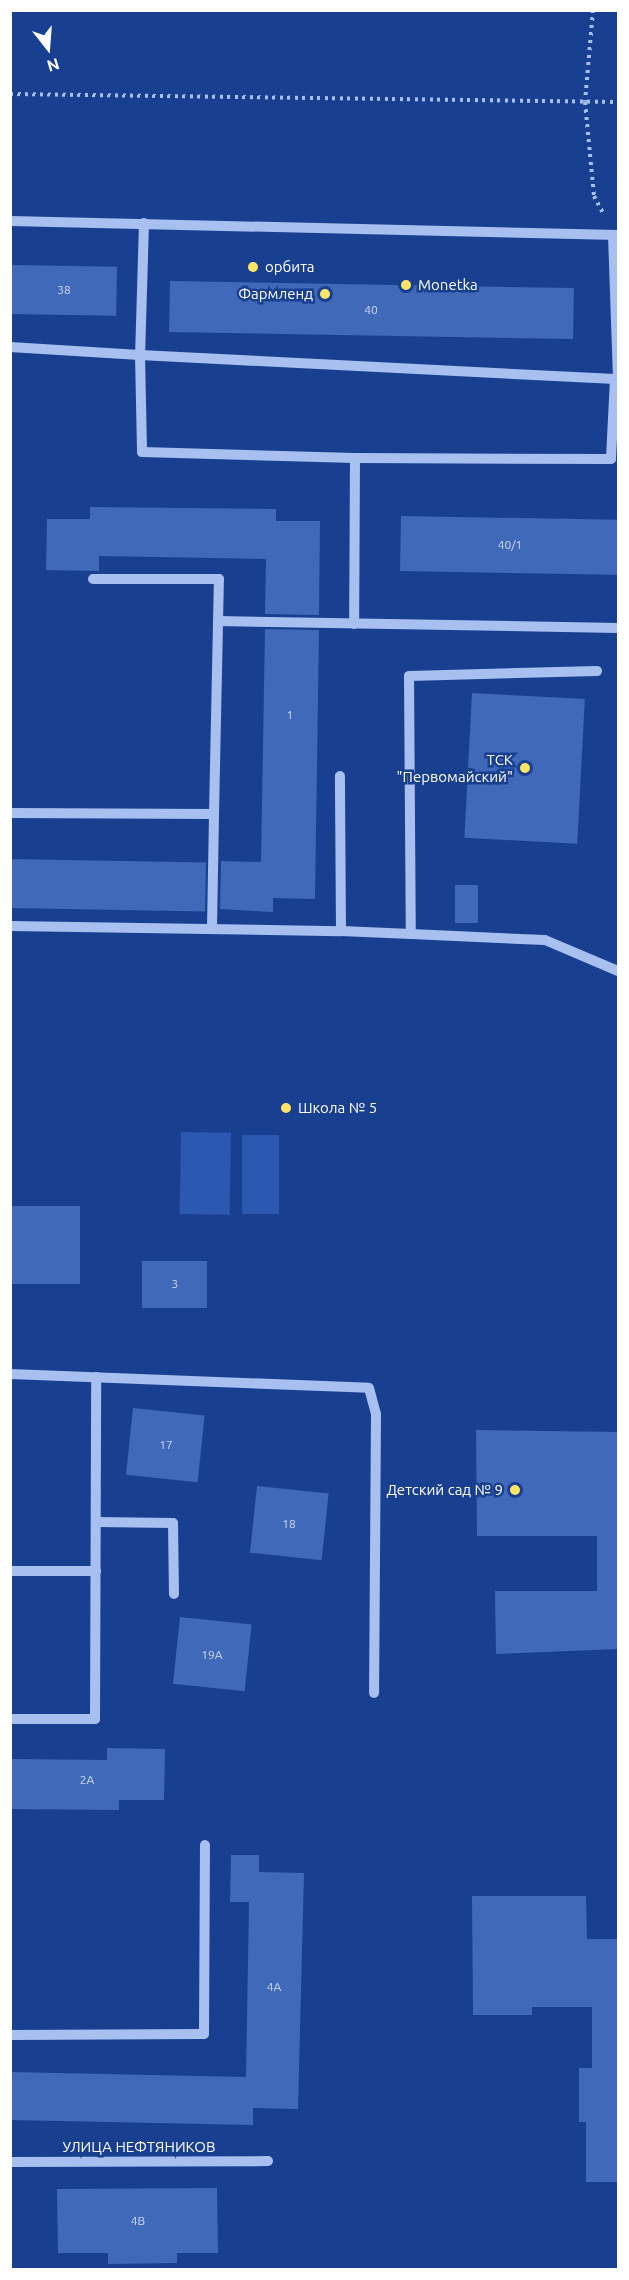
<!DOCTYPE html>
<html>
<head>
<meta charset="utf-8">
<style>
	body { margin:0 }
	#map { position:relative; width:629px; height:2280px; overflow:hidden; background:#193f91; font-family:Ubuntu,sans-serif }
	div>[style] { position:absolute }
	.green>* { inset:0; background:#2b58b0; transform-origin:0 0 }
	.building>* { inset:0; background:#4169b9; transform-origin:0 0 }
	.path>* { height:4px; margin-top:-2px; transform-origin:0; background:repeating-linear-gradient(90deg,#a8c0ef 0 3px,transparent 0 7.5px) }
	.minor>* { height:10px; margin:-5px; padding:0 5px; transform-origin:5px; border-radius:5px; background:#a8c0ef }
	.dots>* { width:16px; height:16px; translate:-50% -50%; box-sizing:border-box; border:3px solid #193f91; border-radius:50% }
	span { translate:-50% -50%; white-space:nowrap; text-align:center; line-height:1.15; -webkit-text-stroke:5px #193f91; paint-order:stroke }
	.number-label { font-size:12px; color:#d0daee }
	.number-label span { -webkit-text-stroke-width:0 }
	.poi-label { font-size:15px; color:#fff }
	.left { translate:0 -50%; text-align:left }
	.right { translate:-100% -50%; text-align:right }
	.street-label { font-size:15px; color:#fff }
	.frame { position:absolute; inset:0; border:12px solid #fff; pointer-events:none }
	.north { position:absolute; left:18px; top:18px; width:60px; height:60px; -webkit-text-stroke:4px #193f91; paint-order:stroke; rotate:163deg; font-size:16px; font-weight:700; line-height:24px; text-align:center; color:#fff }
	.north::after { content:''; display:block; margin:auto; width:21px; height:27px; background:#fff; clip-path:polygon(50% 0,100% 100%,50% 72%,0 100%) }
</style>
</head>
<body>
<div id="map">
	<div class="green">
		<div style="left:181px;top:1132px;width:50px;height:82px;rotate:1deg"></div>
		<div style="left:242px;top:1135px;width:37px;height:79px"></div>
	</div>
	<div class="building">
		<div style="left:10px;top:265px;width:107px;height:49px;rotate:1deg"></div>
		<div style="left:170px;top:281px;width:404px;height:51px;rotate:1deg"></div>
		<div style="clip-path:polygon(90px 507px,276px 509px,276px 521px,320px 521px,319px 615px,265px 614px,266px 559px,99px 556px,99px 571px,46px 570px,47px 519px,90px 519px)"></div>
		<div style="left:401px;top:516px;width:217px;height:55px;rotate:1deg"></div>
		<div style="clip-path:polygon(265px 629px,319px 630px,315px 899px,273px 898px,273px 912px,220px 909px,221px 861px,261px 862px)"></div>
		<div style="left:472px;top:693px;width:113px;height:145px;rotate:3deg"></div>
		<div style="left:10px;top:859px;width:196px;height:49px;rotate:1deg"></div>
		<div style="left:455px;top:885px;width:23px;height:38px"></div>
		<div style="left:10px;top:1206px;width:70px;height:78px"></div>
		<div style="left:142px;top:1261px;width:65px;height:47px"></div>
		<div style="left:133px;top:1408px;width:72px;height:67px;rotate:6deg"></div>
		<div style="clip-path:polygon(476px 1430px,618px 1432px,618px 1649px,496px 1654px,495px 1591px,597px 1591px,597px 1536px,477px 1536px)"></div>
		<div style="left:257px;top:1486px;width:72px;height:67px;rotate:6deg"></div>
		<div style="left:180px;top:1617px;width:72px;height:67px;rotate:6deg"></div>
		<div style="clip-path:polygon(107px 1748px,165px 1749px,164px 1800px,119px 1800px,119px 1810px,10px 1809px,10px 1759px,107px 1760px)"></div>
		<div style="clip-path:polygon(231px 1855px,259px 1855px,259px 1872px,304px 1873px,298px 2109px,253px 2108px,253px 2125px,10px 2120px,10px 2072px,246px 2077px,249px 1902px,230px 1902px)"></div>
		<div style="clip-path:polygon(472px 1896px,586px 1896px,587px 1939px,618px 1939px,618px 2182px,586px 2182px,586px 2122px,579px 2122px,579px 2068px,592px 2068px,592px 2007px,532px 2007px,532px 2015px,473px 2015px)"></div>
		<div style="clip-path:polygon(217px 2188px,218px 2253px,177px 2253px,177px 2263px,108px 2264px,108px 2253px,58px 2253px,57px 2189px)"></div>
	</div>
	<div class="path">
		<div style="left:593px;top:10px;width:92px;rotate:95deg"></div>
		<div style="left:585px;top:102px;width:94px;rotate:84.5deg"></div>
		<div style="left:594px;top:196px;width:21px;rotate:62deg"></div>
		<div style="left:10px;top:94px;width:608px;rotate:0.75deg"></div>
	</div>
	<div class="minor">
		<div style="left:10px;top:221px;width:608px;rotate:1.32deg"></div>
		<div style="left:144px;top:223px;width:132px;rotate:91.7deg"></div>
		<div style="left:140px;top:355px;width:476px;rotate:2.9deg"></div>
		<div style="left:615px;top:379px;width:80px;rotate:92.9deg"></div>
		<div style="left:611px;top:459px;width:256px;rotate:-179.8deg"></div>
		<div style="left:355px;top:458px;width:166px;rotate:90.3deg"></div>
		<div style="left:613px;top:235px;width:145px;rotate:88deg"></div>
		<div style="left:10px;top:347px;width:130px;rotate:3.5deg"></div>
		<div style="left:140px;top:355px;width:97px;rotate:88.8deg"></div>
		<div style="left:142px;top:452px;width:213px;rotate:1.6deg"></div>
		<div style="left:218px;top:621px;width:400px;rotate:1deg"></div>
		<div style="left:597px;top:671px;width:188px;rotate:178.5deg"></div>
		<div style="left:409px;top:676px;width:258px;rotate:89.6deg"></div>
		<div style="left:411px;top:934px;width:134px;rotate:2.6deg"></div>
		<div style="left:545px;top:940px;width:79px;rotate:23deg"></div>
		<div style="left:10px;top:813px;width:204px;rotate:0.3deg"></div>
		<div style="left:214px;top:814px;width:235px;rotate:-88.8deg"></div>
		<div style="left:219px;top:579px;width:126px;rotate:180deg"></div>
		<div style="left:10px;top:926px;width:331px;rotate:0.9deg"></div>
		<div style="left:341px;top:931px;width:155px;rotate:-90.4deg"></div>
		<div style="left:212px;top:929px;width:115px;rotate:-89deg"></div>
		<div style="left:341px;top:931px;width:70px;rotate:2.5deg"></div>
		<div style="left:10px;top:1374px;width:359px;rotate:2.2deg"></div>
		<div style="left:369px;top:1388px;width:27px;rotate:75deg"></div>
		<div style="left:376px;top:1414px;width:279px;rotate:90.4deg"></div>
		<div style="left:96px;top:1522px;width:77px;rotate:0.7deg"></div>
		<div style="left:173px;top:1523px;width:71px;rotate:89.2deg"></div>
		<div style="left:10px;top:1571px;width:86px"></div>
		<div style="left:10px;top:1719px;width:85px"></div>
		<div style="left:95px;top:1719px;width:342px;rotate:-89.8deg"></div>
		<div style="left:10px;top:2035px;width:194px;rotate:-0.3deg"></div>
		<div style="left:204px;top:2034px;width:189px;rotate:-89.7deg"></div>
		<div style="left:10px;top:2162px;width:258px;rotate:-0.2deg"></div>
	</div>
	<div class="dots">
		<div style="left:253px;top:267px;background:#ffe566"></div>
		<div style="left:406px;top:285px;background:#ffe566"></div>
		<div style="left:325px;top:294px;background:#ffe566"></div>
		<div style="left:525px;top:768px;background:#ffe566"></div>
		<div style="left:286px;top:1108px;background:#ffe566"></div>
		<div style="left:515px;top:1490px;background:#ffe566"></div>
	</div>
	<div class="number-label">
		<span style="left:64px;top:290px">38</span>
		<span style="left:371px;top:310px">40</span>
		<span style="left:510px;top:545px">40/1</span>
		<span style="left:290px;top:715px">1</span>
		<span style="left:175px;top:1284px">3</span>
		<span style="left:166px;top:1445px">17</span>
		<span style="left:289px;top:1524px">18</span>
		<span style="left:212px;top:1655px">19А</span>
		<span style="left:87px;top:1780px">2А</span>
		<span style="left:274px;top:1987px">4А</span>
		<span style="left:138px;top:2221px">4В</span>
	</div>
	<div class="poi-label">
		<span class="left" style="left:265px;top:267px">орбита</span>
		<span class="left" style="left:418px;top:285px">Monetka</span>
		<span class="right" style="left:313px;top:294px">Фармленд</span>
		<span class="right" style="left:513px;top:768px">ТСК<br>"Первомайский"</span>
		<span class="left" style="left:298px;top:1108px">Школа № 5</span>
		<span class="right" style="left:503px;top:1490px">Детский сад № 9</span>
	</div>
	<div class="street-label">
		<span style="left:139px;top:2147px">УЛИЦА НЕФТЯНИКОВ</span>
	</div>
	<div class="frame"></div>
	<div class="north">N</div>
</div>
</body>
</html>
